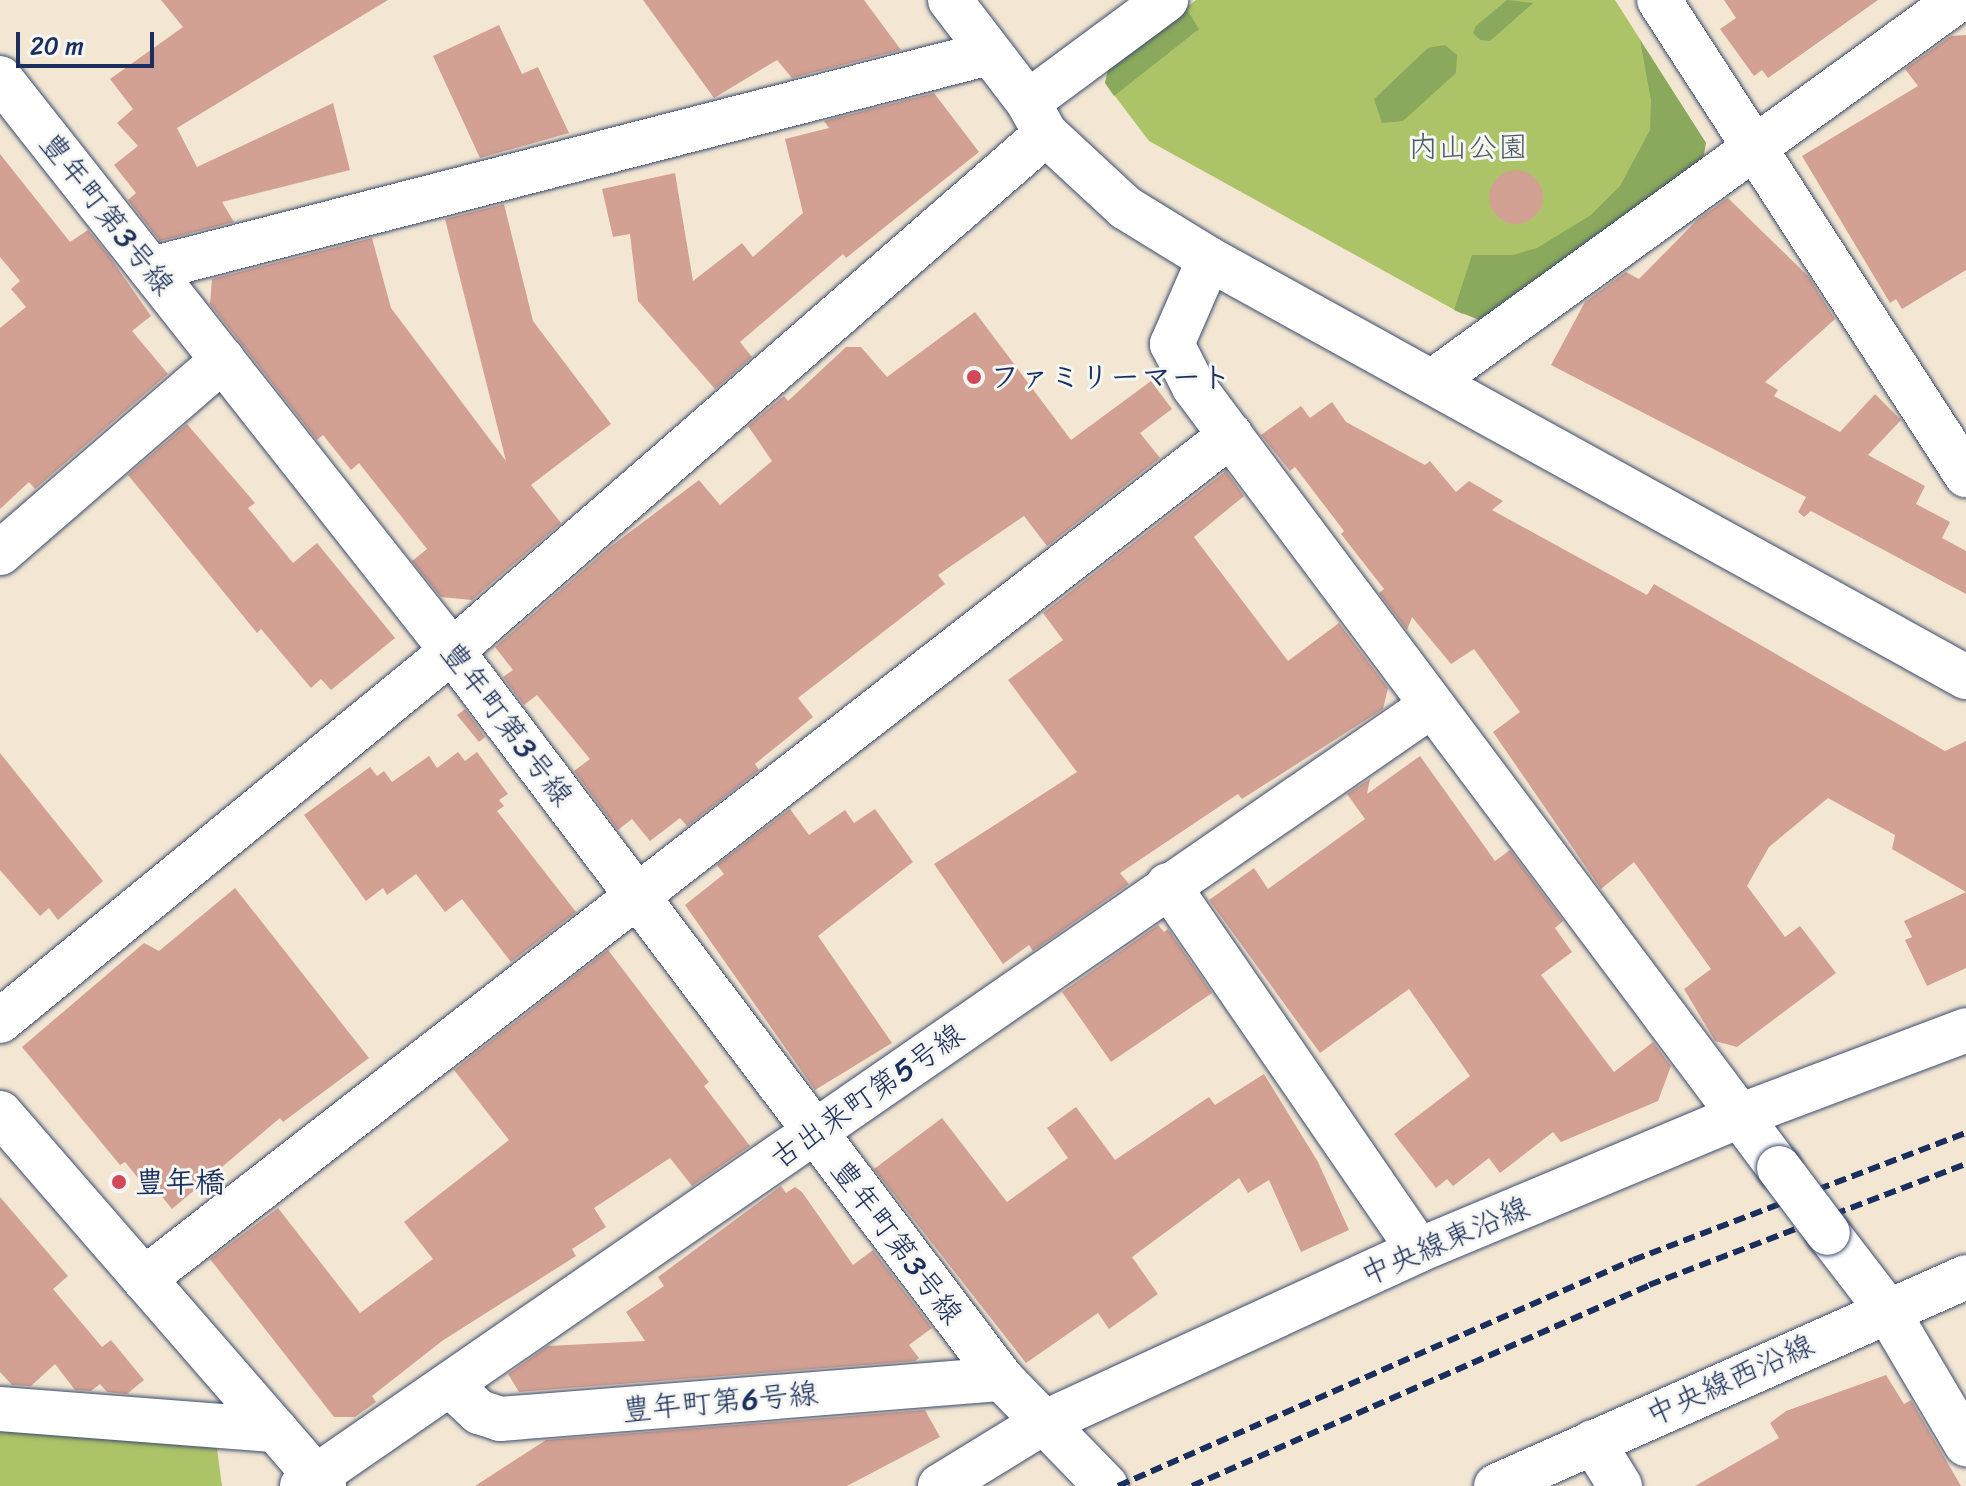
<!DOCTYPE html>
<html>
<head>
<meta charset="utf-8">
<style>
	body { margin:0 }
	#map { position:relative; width:1966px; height:1486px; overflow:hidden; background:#f3e7d3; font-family:Sriracha,"Klee One",sans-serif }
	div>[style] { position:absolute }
	.green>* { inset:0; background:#adc368 }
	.forest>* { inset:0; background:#8aa95c }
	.building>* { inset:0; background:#d3a193 }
	.round { border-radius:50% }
	.roads { filter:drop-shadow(0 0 2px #3b4b70) drop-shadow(0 0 2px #3b4b70) }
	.minor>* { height:44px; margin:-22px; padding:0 22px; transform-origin:22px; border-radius:22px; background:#fff }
	.rail>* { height:6px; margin-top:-3px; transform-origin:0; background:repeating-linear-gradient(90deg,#1b2f5e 0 12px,transparent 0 18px) }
	.bridges { filter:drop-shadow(0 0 2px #3b4b70) drop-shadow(0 0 2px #3b4b70) }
	.minor-bridge>* { height:44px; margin:-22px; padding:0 22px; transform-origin:22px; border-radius:22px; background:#fff }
	.dots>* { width:22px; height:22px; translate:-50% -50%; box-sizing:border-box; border:4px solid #f6f6f2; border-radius:50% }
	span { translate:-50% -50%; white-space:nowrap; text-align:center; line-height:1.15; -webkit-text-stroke:6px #f6f6f2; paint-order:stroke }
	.park-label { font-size:30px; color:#475b61 }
	.street-label { font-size:30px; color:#1b2f5e }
	.poi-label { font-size:30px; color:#1b2f5e; font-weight:700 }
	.left { translate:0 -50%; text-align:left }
	.scale { position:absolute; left:16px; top:32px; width:138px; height:36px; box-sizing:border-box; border:4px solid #1b2f5e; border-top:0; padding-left:10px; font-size:24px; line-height:28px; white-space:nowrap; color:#1b2f5e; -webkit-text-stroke:6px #f6f6f2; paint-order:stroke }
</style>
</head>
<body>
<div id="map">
	<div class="green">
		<div style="clip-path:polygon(1196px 0,1615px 0,1706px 143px,1462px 314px,1149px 141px,1105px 83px,1109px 66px)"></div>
		<div style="clip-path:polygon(0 1416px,215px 1434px,222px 1486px,0 1486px)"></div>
	</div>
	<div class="forest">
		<div style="clip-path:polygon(1507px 0,1533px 3px,1490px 41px,1480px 40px,1473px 33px,1476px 26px)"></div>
		<div style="clip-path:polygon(1186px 8px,1199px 29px,1114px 96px,1105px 83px,1109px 66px)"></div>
		<div style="clip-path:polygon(1640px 40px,1706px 143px,1703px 160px,1482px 321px,1454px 310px,1472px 255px,1513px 255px,1537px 248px,1591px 215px,1620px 186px,1650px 130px,1651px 100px)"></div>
		<div style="clip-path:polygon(1445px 45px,1457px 55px,1456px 73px,1403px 121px,1382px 123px,1374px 99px,1428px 48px)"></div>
	</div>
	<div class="building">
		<div style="clip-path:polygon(161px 0,388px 0,177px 128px,197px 167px,333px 103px,350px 170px,222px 202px,234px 222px,160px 241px,128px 200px,136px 193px,114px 165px,138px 146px,117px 123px,133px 109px,110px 79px,183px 27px)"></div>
		<div style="clip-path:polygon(643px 0,864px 0,901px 50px,792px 78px,777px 60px,714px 98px)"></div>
		<div style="clip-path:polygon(1724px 0,1878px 0,1768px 78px,1762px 70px,1754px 76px,1720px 29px,1736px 18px)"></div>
		<div style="clip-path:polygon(499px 25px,522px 74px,538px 67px,569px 133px,480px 158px,433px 56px)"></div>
		<div style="clip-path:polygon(1966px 35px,1966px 270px,1902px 309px,1896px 299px,1890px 303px,1802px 156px,1918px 86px,1905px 69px,1951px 36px)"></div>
		<div style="clip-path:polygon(934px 93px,979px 152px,846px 258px,843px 254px,740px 342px,752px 357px,715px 389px,638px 301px,630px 234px,613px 237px,602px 189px,675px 173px,693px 281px,742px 243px,753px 257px,803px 213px,785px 139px,829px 128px,824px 121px)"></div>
		<div style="clip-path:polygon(0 154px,70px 242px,88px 230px,109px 256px,151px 316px,132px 331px,168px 374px,35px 489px,29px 482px,0 509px,0 328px,26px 307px,11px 289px,20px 281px,0 257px)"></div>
		<div class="round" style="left:1489px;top:170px;width:54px;height:54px"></div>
		<div style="clip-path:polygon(1728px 198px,1808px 276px,1835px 319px,1765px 382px,1778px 390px,1774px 396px,1840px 432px,1875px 394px,1901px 420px,1868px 455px,1925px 486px,1916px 504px,1950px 522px,1942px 538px,1966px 551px,1966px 594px,1811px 511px,1804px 517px,1798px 512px,1806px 497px,1551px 365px,1585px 302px,1626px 272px,1639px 279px,1697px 220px)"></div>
		<div style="clip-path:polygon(504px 204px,533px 321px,611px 424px,531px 485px,561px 523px,472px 600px,441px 597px,412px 561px,427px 549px,359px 463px,351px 470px,323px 435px,317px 440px,210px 304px,212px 279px,372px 238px,391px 308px,506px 461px,445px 219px)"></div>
		<div style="clip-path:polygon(975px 312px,1071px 440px,1151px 381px,1172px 409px,1140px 433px,1160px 458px,1047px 546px,1024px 516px,938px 575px,945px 584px,798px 698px,813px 717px,755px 764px,759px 770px,687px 826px,680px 818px,650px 841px,632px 819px,618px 830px,574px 771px,590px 759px,537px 695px,524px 705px,503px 677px,513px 670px,495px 647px,610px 547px,699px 480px,720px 505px,772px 461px,748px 426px,784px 396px,788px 401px,846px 347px,861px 347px,887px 377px)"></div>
		<div style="clip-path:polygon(1332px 402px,1346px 422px,1425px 465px,1430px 461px,1456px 492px,1469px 481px,1503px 501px,1492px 510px,1647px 595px,1654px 584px,1945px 751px,1966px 741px,1966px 892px,1892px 849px,1895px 835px,1828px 798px,1769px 847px,1747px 886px,1785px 937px,1800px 926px,1836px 973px,1737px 1047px,1715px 1041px,1684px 989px,1711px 969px,1634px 862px,1601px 889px,1493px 732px,1520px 712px,1474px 649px,1451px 664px,1412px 617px,1407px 630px,1379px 593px,1384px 589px,1341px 534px,1344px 531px,1295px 467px,1290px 471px,1261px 435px,1301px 406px,1310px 418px)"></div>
		<div style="clip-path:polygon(187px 424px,255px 503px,248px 508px,293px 563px,317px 543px,395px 638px,331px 690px,321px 679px,311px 688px,261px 629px,257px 633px,128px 475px)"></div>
		<div style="clip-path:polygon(1226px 471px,1244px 496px,1194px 537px,1288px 661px,1339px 623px,1388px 688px,1383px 709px,1242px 799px,1238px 794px,1120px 873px,1129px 884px,1033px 951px,1029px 945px,1003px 964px,934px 864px,1077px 772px,1008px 680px,1063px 640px,1043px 613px)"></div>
		<div style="clip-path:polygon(465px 709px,485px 737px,479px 742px,457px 715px)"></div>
		<div style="clip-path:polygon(458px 752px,465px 761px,477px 752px,508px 794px,499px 800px,504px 806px,497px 811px,576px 912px,511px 962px,462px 899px,445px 912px,416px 874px,387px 895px,383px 888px,366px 901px,304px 815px,370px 767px,377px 776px,384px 771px,392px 782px,429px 756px,437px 768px)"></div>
		<div style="clip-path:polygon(0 753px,103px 881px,58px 920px,49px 908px,40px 916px,0 870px)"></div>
		<div style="clip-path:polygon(1420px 756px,1495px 861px,1510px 850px,1563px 921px,1555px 928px,1572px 952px,1541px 975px,1614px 1072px,1653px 1042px,1671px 1066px,1658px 1101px,1561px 1142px,1553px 1132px,1500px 1173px,1489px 1158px,1453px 1186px,1447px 1179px,1436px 1188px,1394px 1134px,1470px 1076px,1409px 989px,1320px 1053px,1209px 900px,1254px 868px,1268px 889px,1365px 819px,1347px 794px,1370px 779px,1367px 794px)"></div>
		<div style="clip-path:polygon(790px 809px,809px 835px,845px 810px,854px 823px,875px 809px,913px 862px,818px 936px,892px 1043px,815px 1090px,685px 905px,724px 874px,717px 865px)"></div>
		<div style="clip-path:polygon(235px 888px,369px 1058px,283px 1122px,280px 1118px,172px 1209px,144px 1174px,138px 1178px,125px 1162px,120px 1165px,22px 1047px,144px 943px,159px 951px)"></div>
		<div style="clip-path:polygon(1966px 892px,1966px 968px,1927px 986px,1905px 940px,1912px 937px,1904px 921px)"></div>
		<div style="clip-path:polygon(1158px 925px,1164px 932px,1168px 929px,1212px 993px,1111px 1062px,1062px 992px)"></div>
		<div style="clip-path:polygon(608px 950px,709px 1082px,704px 1086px,750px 1146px,692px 1186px,670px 1158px,594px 1208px,606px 1227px,572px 1249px,576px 1256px,442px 1341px,372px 1396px,376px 1402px,355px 1417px,334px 1417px,210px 1259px,278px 1208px,360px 1313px,433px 1259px,404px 1222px,509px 1140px,454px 1070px)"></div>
		<div style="clip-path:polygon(1264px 1074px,1318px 1162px,1349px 1230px,1301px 1252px,1269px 1180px,1248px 1193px,1239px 1178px,1132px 1257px,1158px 1294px,1109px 1329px,1098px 1313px,1026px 1363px,874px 1169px,942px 1118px,1007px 1202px,1068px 1158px,1047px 1128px,1076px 1107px,1115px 1160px,1209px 1097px,1215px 1105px)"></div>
		<div style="clip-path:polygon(781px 1186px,786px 1193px,795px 1187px,802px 1192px,853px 1265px,873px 1250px,932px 1328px,909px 1345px,919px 1358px,915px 1361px,519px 1392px,508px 1374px,548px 1346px,645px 1341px,626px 1312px,664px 1286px,658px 1277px)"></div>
		<div style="clip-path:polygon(0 1197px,68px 1276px,53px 1289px,102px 1347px,111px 1340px,144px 1380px,127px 1394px,107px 1392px,100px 1384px,91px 1391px,75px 1390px,55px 1364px,31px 1386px,12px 1385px,0 1372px)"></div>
		<div style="clip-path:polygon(1886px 1375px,1904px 1404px,1911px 1400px,1961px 1486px,1695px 1486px,1779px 1438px,1770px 1423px,1786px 1411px)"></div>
		<div style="clip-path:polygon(925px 1410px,940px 1437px,847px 1486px,475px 1486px,546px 1440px)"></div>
	</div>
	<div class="roads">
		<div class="minor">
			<div style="left:950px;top:0;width:128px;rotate:52.6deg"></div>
			<div style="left:1028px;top:102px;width:37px;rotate:61deg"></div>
			<div style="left:1046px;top:134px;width:109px;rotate:42.8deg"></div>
			<div style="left:1126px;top:208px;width:97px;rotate:31.6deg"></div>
			<div style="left:1209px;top:259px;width:865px;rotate:28.91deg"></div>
			<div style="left:1659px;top:0;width:566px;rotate:57.12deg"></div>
			<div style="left:0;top:78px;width:730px;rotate:51.73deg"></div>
			<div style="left:452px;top:651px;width:912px;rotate:52.93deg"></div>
			<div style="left:1002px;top:1379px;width:149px;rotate:45.8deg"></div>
			<div style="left:1028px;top:102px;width:172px;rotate:-36.5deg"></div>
			<div style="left:1209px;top:259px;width:93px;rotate:113.5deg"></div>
			<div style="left:1172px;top:344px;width:48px;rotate:62.9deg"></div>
			<div style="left:1194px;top:387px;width:976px;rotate:53.17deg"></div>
			<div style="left:151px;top:269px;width:865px;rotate:-14.45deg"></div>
			<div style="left:1433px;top:381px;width:649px;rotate:-35.97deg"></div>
			<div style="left:0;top:553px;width:295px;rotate:-40.9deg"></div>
			<div style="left:1168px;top:885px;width:443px;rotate:55.5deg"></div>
			<div style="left:0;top:1021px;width:584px;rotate:-39.3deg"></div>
			<div style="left:452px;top:651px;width:787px;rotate:-41.04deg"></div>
			<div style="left:0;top:1113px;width:494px;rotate:49deg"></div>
			<div style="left:1828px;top:1233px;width:97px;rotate:52.5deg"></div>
			<div style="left:1887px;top:1310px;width:156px;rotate:59.5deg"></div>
			<div style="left:144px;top:1279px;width:1376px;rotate:-37.83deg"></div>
			<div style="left:450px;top:1385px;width:40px;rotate:43deg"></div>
			<div style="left:479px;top:1412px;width:22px;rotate:18deg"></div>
			<div style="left:500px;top:1419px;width:504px;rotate:-4.56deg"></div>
			<div style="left:0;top:1409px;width:277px;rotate:4.4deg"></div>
			<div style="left:1593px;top:1442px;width:52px;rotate:58.5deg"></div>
			<div style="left:302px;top:1486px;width:1372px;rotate:-34.64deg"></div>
			<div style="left:940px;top:1486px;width:119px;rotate:-31.5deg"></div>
			<div style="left:1041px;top:1424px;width:416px;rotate:-24.7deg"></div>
			<div style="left:1419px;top:1250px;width:347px;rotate:-22.7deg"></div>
			<div style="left:1739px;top:1116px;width:243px;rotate:-20.7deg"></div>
			<div style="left:1496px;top:1486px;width:514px;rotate:-23.97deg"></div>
		</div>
	</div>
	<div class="rail">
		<div style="left:1118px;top:1486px;width:562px;rotate:-23.69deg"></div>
		<div style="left:1633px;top:1260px;width:356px;rotate:-20.9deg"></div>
		<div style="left:1192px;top:1486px;width:499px;rotate:-23.7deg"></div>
		<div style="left:1649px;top:1285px;width:339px;rotate:-20.9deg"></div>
	</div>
	<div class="bridges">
		<div class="minor-bridge">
			<div style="left:1779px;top:1168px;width:81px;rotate:53deg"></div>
		</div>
	</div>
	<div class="dots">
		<div style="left:974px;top:377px;background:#d1495b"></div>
		<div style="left:119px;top:1182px;background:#d1495b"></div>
	</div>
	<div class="park-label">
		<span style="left:1468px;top:147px">内山公園</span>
	</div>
	<div class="street-label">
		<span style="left:107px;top:214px;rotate:52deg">豊年町第3号線</span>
		<span style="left:507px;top:724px;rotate:53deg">豊年町第3号線</span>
		<span style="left:867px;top:1096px;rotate:-35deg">古出来町第5号線</span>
		<span style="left:1445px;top:1241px;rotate:-23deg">中央線東沿線</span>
		<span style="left:897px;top:1242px;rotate:53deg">豊年町第3号線</span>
		<span style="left:1730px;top:1380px;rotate:-24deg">中央線西沿線</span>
		<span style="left:720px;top:1402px;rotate:-5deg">豊年町第6号線</span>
	</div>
	<div class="poi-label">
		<span class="left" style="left:990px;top:377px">ファミリーマート</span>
		<span class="left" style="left:135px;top:1182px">豊年橋</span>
	</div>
	<div class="scale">20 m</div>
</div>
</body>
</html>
